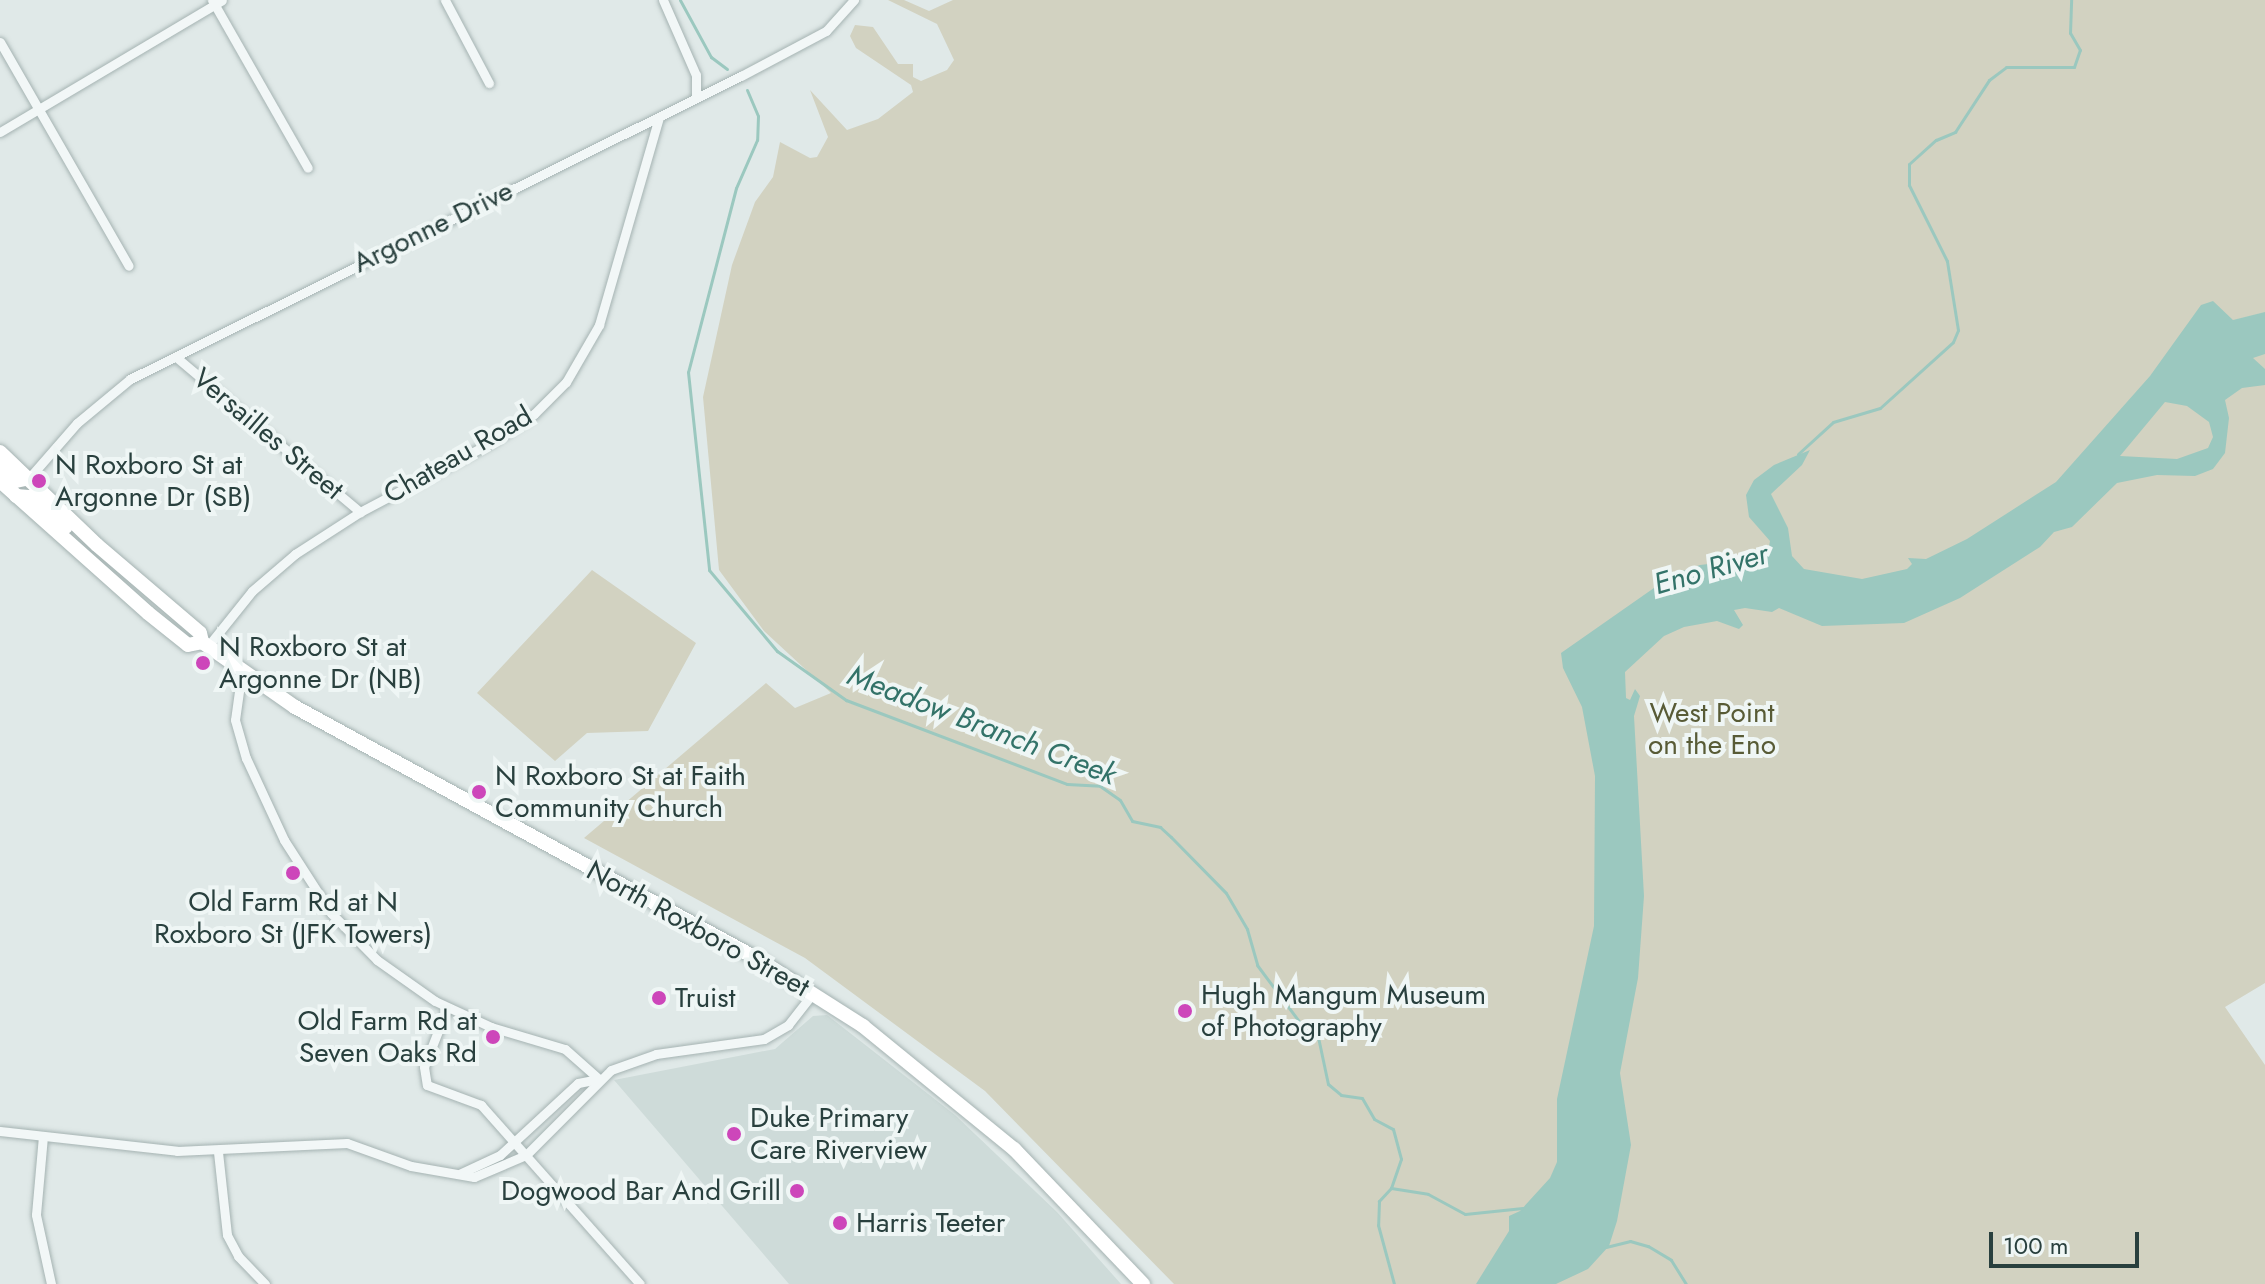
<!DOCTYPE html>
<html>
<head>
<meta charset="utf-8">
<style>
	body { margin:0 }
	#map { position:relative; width:2265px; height:1284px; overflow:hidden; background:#e0e9e8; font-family:Jost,sans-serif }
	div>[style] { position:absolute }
	.built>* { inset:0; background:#cedbd9 }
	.green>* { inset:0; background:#d2d2c1 }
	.water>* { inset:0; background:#9bc8bf }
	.stream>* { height:3px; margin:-1.5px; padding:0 1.5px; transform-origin:1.5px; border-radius:1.5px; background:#9bc8bf }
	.roads { filter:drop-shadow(0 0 2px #a5b3b2) drop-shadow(0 0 2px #a5b3b2) }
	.minor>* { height:9px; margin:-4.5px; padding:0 4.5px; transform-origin:4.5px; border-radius:4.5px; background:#f2f7f7 }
	.trunk>* { height:14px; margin:-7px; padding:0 7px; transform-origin:7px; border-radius:7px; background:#fff }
	.dots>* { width:22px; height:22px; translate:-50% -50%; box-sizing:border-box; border:4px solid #eff6f5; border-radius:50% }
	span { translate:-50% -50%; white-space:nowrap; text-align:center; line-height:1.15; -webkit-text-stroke:8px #eff6f5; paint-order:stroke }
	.street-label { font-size:28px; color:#29403e }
	.poi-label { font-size:28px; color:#29403e }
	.left { translate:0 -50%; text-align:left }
	.right { translate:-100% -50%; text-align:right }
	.park-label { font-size:28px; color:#585b36 }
	.water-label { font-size:30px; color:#337369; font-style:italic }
	.scale { position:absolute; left:1989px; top:1232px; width:150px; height:36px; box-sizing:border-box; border:4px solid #29403e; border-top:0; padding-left:10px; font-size:24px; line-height:28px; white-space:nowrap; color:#29403e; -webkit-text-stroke:6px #eff6f5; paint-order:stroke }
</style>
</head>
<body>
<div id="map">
	<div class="built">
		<div style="clip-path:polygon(827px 1015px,955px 1115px,1057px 1212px,1121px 1284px,789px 1284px,614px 1080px,775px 1049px,813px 1016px)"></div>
	</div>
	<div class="green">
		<div style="clip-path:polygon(888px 0,904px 0,929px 11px,953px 0,2265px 0,2265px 983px,2225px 1007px,2265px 1065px,2265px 1284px,1174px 1284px,985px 1091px,805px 958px,584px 838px,766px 683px,795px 708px,831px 693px,764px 631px,719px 570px,703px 397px,732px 265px,755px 202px,773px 177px,780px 142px,810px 158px,817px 157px,828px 137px,810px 90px,847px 130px,878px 119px,913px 92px,911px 85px,856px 48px,850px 36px,855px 25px,873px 27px,898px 64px,913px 64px,913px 77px,921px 81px,947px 70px,954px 60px,937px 24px)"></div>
		<div style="clip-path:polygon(592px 570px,696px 643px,648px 731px,587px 733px,555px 761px,477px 693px)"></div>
	</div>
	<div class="water">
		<div style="clip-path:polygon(evenodd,2213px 301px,2233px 320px,2265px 312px,2265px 354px,2253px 358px,2265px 369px,2265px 385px,2242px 388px,2225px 400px,2229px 418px,2225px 453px,2213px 469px,2195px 476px,2157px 475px,2117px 483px,2072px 527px,2054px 532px,2040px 547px,1960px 598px,1904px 623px,1822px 626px,1779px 608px,1772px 612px,1745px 608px,1734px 610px,1743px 625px,1739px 629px,1717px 621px,1684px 627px,1664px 636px,1625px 672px,1626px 698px,1630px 700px,1635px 689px,1640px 696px,1634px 716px,1644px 896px,1638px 978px,1620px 1073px,1631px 1145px,1617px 1221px,1609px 1246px,1588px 1269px,1556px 1284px,1476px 1284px,1509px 1231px,1509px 1216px,1520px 1211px,1550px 1178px,1557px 1162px,1557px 1099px,1594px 926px,1595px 776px,1582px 707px,1563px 668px,1561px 653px,1674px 574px,1700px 565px,1767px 557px,1770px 541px,1749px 517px,1746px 495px,1754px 480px,1774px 465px,1810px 450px,1802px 465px,1771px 494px,1788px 528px,1792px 556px,1804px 569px,1862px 579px,1907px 569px,1912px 564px,1908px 558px,1926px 559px,1967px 539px,2056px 482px,2150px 376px,2201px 305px,2213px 301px,2165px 402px,2187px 406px,2209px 422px,2213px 437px,2208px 448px,2177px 459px,2120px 456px,2165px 402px)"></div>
	</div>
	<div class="stream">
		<div style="left:680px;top:0;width:65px;rotate:61.5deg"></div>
		<div style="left:711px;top:57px;width:20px;rotate:37deg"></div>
		<div style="left:747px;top:90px;width:28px;rotate:67deg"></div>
		<div style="left:758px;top:116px;width:24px;rotate:92deg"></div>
		<div style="left:757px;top:140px;width:52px;rotate:113.6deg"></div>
		<div style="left:736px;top:188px;width:190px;rotate:104.6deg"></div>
		<div style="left:688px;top:372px;width:199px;rotate:83.9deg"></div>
		<div style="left:709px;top:570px;width:106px;rotate:50deg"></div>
		<div style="left:777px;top:651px;width:85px;rotate:35.4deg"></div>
		<div style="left:846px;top:700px;width:236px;rotate:20.8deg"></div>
		<div style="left:1067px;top:784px;width:33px;rotate:3deg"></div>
		<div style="left:1100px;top:786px;width:24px;rotate:35deg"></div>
		<div style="left:1120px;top:800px;width:24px;rotate:60deg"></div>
		<div style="left:1132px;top:821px;width:29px;rotate:12deg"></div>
		<div style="left:1160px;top:827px;width:15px;rotate:42deg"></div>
		<div style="left:1171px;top:837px;width:78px;rotate:45.5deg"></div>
		<div style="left:1226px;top:893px;width:42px;rotate:59.7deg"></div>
		<div style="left:1247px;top:929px;width:37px;rotate:74deg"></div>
		<div style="left:1257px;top:965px;width:74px;rotate:53.3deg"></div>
		<div style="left:1301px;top:1024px;width:21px;rotate:37deg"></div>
		<div style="left:1318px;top:1037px;width:48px;rotate:78deg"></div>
		<div style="left:1328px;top:1084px;width:17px;rotate:40deg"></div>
		<div style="left:1341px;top:1095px;width:21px;rotate:8deg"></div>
		<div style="left:1362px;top:1098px;width:24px;rotate:60deg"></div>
		<div style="left:1374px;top:1119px;width:21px;rotate:28deg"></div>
		<div style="left:1393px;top:1129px;width:31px;rotate:75deg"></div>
		<div style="left:1401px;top:1159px;width:31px;rotate:109deg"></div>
		<div style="left:1391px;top:1188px;width:18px;rotate:133deg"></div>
		<div style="left:1379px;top:1201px;width:24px;rotate:92deg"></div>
		<div style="left:1378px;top:1225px;width:61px;rotate:74.8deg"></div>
		<div style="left:1798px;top:454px;width:47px;rotate:-42.4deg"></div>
		<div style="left:1833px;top:422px;width:49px;rotate:-16.6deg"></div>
		<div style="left:1880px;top:408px;width:98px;rotate:-42.1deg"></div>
		<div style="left:1953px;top:342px;width:13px;rotate:-67deg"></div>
		<div style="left:1958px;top:330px;width:70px;rotate:-99.1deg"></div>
		<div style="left:1947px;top:261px;width:85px;rotate:-116.6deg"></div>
		<div style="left:1909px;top:185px;width:21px;rotate:-90deg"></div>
		<div style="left:1909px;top:164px;width:36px;rotate:-42deg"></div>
		<div style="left:1936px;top:140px;width:21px;rotate:-23deg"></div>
		<div style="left:1955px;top:132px;width:62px;rotate:-56.8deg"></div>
		<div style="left:1989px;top:80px;width:21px;rotate:-37deg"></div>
		<div style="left:2006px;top:67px;width:68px"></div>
		<div style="left:2074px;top:67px;width:18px;rotate:-71deg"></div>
		<div style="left:2080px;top:50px;width:20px;rotate:-120deg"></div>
		<div style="left:2070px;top:33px;width:33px;rotate:-88deg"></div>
		<div style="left:1391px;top:1188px;width:37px;rotate:9deg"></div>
		<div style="left:1428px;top:1194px;width:42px;rotate:28.4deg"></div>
		<div style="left:1465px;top:1214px;width:58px;rotate:-5.9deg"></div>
		<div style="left:1606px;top:1247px;width:25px;rotate:-14deg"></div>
		<div style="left:1630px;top:1241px;width:19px;rotate:16deg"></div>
		<div style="left:1648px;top:1246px;width:27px;rotate:31deg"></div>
		<div style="left:1671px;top:1260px;width:28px;rotate:58deg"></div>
	</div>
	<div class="roads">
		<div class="minor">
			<div style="left:212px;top:0;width:193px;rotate:60.3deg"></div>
			<div style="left:445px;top:0;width:94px;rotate:62.1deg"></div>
			<div style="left:663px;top:0;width:82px;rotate:66.3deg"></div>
			<div style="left:696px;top:75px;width:21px;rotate:90deg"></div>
			<div style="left:0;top:42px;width:258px;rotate:60.1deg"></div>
			<div style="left:0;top:132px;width:258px;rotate:-30.7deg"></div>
			<div style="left:176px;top:357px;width:241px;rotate:40.1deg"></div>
			<div style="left:29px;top:478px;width:73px;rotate:-48.9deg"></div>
			<div style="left:77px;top:423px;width:69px;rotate:-39.7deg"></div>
			<div style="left:130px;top:379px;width:682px;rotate:-26.38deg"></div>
			<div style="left:741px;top:76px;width:96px;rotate:-27.9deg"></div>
			<div style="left:826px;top:31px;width:42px;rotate:-47.9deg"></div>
			<div style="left:208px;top:646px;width:70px;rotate:-51.3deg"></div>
			<div style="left:252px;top:591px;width:57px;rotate:-40.7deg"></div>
			<div style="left:295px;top:554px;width:77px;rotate:-32.9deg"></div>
			<div style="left:360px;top:512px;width:149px;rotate:-27.9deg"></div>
			<div style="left:492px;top:442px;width:50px;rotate:-33.7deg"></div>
			<div style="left:534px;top:414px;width:45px;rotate:-45deg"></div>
			<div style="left:566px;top:382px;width:66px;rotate:-59.9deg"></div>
			<div style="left:599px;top:325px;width:216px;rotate:-73.9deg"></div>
			<div style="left:242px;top:670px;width:50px;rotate:98deg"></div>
			<div style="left:235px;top:720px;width:40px;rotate:74deg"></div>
			<div style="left:246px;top:758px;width:90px;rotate:65.1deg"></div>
			<div style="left:284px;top:840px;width:87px;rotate:57.2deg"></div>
			<div style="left:331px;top:913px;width:66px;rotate:45.6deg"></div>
			<div style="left:377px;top:960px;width:71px;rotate:35.3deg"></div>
			<div style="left:435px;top:1001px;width:62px;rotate:24.9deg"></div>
			<div style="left:491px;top:1027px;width:77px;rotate:16.6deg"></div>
			<div style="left:565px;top:1049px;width:45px;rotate:41.4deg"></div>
			<div style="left:447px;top:1008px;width:63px;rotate:111.3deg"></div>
			<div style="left:424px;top:1067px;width:18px;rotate:81deg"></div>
			<div style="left:427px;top:1085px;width:58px;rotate:20.3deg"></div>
			<div style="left:481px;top:1105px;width:239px;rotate:48.4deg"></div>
			<div style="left:0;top:1131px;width:178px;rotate:6.4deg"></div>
			<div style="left:177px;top:1151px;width:170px;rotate:-2.7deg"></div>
			<div style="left:347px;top:1143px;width:68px;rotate:19.8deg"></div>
			<div style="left:411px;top:1166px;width:64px;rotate:9.9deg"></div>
			<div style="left:474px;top:1177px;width:56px;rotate:-22.9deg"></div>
			<div style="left:526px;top:1155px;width:120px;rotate:-45deg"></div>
			<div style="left:611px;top:1070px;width:48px;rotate:-19.6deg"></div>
			<div style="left:656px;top:1054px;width:109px;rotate:-7.9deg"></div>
			<div style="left:764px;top:1039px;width:28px;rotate:-30deg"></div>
			<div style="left:788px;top:1025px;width:41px;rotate:-52deg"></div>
			<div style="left:43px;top:1136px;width:79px;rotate:95.1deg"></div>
			<div style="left:36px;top:1215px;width:71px;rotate:77.7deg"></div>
			<div style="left:218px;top:1152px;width:83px;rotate:83.8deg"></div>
			<div style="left:227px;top:1235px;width:24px;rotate:62deg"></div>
			<div style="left:238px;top:1256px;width:39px;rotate:46deg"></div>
			<div style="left:459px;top:1174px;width:45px;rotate:-24.9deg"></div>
			<div style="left:500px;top:1155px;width:106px;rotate:-42.7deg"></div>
			<div style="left:578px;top:1083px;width:21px;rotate:-11deg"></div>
		</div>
		<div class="trunk">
			<div style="left:0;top:452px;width:134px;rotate:43.8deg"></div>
			<div style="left:97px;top:545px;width:135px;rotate:40.5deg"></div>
			<div style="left:200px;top:633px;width:9px;rotate:77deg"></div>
			<div style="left:202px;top:642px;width:113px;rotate:35deg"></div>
			<div style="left:295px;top:707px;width:525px;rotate:28.57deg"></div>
			<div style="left:756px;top:958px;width:127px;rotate:32.4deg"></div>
			<div style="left:863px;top:1026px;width:195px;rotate:39.2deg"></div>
			<div style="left:1014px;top:1149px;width:187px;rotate:46.3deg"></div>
			<div style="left:0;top:467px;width:21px;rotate:41deg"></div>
			<div style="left:16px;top:481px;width:13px;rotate:-13deg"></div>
			<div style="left:0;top:481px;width:198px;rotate:41.7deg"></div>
			<div style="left:148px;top:613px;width:51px;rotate:38.7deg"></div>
			<div style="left:188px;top:645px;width:14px;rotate:-12deg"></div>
			<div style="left:16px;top:496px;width:16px;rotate:4deg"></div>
			<div style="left:32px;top:497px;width:45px;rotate:41.4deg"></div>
		</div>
	</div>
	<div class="dots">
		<div style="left:39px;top:481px;background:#cd46ba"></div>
		<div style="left:203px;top:663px;background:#cd46ba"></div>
		<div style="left:479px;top:792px;background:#cd46ba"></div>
		<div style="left:293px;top:873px;background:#cd46ba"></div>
		<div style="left:659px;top:998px;background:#cd46ba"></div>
		<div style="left:1185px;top:1011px;background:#cd46ba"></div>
		<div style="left:493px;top:1037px;background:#cd46ba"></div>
		<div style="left:734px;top:1134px;background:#cd46ba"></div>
		<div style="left:797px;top:1191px;background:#cd46ba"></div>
		<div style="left:840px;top:1223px;background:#cd46ba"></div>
	</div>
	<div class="street-label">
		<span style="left:433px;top:227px;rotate:-26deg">Argonne Drive</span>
		<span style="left:268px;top:434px;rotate:40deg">Versailles Street</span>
		<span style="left:458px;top:455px;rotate:-30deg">Chateau Road</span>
		<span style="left:698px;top:929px;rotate:29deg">North Roxboro Street</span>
	</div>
	<div class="poi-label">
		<span class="left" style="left:55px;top:481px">N Roxboro St at<br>Argonne Dr (SB)</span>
		<span class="left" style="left:219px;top:663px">N Roxboro St at<br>Argonne Dr (NB)</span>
		<span class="left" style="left:495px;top:792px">N Roxboro St at Faith<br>Community Church</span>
		<span style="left:293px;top:918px">Old Farm Rd at N<br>Roxboro St (JFK Towers)</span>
		<span class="left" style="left:1201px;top:1011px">Hugh Mangum Museum<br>of Photography</span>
		<span class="left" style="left:675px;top:998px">Truist</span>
		<span class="right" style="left:477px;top:1037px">Old Farm Rd at<br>Seven Oaks Rd</span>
		<span class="left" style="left:750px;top:1134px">Duke Primary<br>Care Riverview</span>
		<span class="right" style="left:781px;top:1191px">Dogwood Bar And Grill</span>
		<span class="left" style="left:856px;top:1223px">Harris Teeter</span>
	</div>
	<div class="park-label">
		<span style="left:1712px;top:729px">West Point<br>on the Eno</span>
	</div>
	<div class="water-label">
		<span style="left:1711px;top:569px;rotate:-16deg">Eno River</span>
		<span style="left:982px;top:725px;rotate:21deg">Meadow Branch Creek</span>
	</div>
	<div class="scale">100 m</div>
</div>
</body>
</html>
